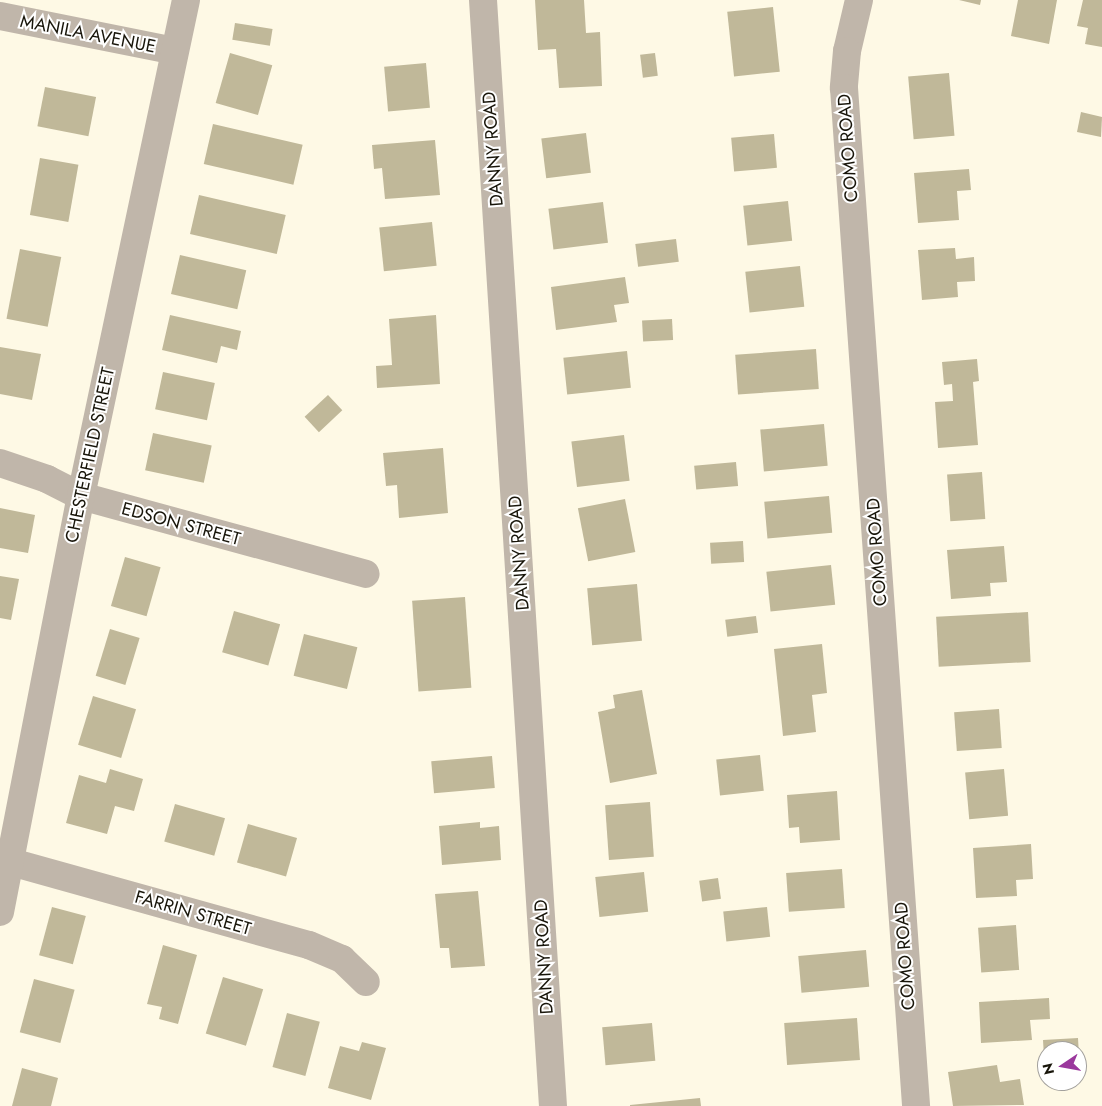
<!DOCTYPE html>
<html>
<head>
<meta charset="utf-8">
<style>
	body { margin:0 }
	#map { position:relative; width:1102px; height:1106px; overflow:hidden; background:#fef9e5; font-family:Jost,sans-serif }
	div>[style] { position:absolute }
	.building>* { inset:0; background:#c0b899; transform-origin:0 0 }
	.minor>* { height:28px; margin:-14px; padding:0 14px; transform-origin:14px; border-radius:14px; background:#c0b6aa }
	span { translate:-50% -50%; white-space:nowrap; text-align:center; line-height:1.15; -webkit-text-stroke:4px #fff; paint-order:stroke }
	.street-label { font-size:18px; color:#18150a }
	.north { position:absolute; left:1037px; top:1041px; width:50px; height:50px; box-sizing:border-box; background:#fff; border:1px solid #a3a19d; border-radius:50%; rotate:258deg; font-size:14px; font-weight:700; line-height:20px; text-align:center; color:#18150a }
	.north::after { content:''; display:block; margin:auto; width:18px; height:22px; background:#9b389d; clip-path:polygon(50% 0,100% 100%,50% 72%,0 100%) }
</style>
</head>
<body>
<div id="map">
	<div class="building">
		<div style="clip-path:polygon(535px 0,584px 0,586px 33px,600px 32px,602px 86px,559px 88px,556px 49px,538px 50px)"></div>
		<div style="clip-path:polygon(959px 0,981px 0,980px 5px)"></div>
		<div style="clip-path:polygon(1018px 0,1057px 0,1049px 44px,1011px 36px)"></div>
		<div style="clip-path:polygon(1083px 0,1102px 0,1102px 47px,1085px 44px,1088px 28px,1077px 26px)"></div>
		<div style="left:773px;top:7px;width:65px;height:46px;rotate:84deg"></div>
		<div style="left:235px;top:23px;width:38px;height:17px;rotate:9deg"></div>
		<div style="left:230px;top:53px;width:44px;height:52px;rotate:16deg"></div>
		<div style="left:655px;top:53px;width:23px;height:15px;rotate:83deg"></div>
		<div style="left:426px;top:63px;width:45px;height:42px;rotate:85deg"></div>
		<div style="left:949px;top:73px;width:63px;height:41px;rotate:85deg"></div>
		<div style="left:45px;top:87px;width:52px;height:40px;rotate:11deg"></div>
		<div style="clip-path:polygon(1081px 112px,1102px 117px,1101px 137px,1077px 132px)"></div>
		<div style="left:213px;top:124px;width:92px;height:41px;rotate:13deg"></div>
		<div style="left:586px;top:133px;width:40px;height:45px;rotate:83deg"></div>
		<div style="left:774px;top:134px;width:34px;height:43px;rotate:85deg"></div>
		<div style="clip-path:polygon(435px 140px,440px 195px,385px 199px,382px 168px,374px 169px,372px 145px)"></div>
		<div style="left:40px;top:158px;width:39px;height:58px;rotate:10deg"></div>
		<div style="clip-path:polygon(969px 169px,971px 190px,957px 191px,959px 220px,918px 223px,914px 173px)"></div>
		<div style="left:199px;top:195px;width:89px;height:40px;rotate:13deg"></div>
		<div style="left:788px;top:201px;width:40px;height:45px;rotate:84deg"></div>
		<div style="left:603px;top:202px;width:41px;height:55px;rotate:83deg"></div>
		<div style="left:432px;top:222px;width:44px;height:53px;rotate:84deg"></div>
		<div style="left:676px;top:239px;width:23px;height:41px;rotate:83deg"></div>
		<div style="clip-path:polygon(955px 248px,956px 259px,974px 257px,975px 281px,957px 282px,958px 297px,922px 300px,918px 250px)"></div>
		<div style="left:20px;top:249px;width:42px;height:71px;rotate:11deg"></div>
		<div style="left:180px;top:255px;width:68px;height:40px;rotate:13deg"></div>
		<div style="left:800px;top:266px;width:41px;height:55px;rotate:84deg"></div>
		<div style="clip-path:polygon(625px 277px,629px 303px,614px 305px,617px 322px,556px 330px,551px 287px)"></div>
		<div style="clip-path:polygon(170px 315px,241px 331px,237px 350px,221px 346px,217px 363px,162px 350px)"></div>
		<div style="clip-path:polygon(436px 315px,440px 384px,377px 388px,376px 366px,392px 365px,389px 319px)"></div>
		<div style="left:672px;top:319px;width:21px;height:30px;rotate:87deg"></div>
		<div style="clip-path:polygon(0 347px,41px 354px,32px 400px,0 394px)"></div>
		<div style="left:816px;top:349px;width:40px;height:81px;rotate:86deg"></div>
		<div style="left:627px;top:351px;width:37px;height:64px;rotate:84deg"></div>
		<div style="clip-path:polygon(977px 359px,979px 381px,973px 382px,978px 445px,938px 448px,935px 402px,953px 401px,952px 384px,944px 385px,942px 362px)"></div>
		<div style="left:163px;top:372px;width:53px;height:38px;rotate:12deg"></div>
		<div style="left:328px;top:395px;width:21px;height:32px;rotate:47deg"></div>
		<div style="left:824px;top:424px;width:42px;height:64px;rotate:85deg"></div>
		<div style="left:153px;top:433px;width:60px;height:38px;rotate:12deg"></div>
		<div style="left:624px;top:435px;width:46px;height:53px;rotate:83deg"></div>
		<div style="clip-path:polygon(443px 448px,448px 513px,399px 518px,397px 485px,386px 486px,383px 453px)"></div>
		<div style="left:736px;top:462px;width:24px;height:42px;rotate:85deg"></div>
		<div style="left:982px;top:472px;width:47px;height:35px;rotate:86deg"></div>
		<div style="left:829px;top:496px;width:37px;height:65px;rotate:85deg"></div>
		<div style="left:625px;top:499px;width:54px;height:48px;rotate:79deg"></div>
		<div style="clip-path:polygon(0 508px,35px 515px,28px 553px,0 548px)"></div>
		<div style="left:743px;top:541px;width:21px;height:33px;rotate:87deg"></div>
		<div style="clip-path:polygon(1004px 546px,1007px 582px,990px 583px,991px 596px,951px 599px,947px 550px)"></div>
		<div style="left:125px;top:557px;width:37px;height:51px;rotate:16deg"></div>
		<div style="left:831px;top:565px;width:40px;height:65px;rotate:84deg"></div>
		<div style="clip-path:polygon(0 576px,19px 579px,11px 620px,0 618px)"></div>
		<div style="left:637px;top:584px;width:57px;height:50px;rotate:85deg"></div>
		<div style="left:465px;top:597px;width:91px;height:53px;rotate:86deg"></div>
		<div style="left:234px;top:611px;width:48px;height:43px;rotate:16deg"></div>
		<div style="left:1028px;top:612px;width:50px;height:92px;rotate:87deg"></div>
		<div style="left:756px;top:616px;width:17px;height:31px;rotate:83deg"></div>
		<div style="left:110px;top:629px;width:31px;height:49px;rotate:17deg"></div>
		<div style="left:304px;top:634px;width:55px;height:43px;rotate:14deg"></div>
		<div style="clip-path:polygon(822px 644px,827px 693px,812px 695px,816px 732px,783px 736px,774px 649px)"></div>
		<div style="clip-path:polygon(642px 690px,657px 774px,610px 783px,598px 712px,615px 708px,613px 695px)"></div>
		<div style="left:93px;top:696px;width:45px;height:51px;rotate:17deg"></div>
		<div style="left:999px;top:709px;width:39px;height:45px;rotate:86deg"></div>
		<div style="left:760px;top:755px;width:36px;height:44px;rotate:84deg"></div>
		<div style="left:492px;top:756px;width:32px;height:61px;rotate:85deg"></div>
		<div style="clip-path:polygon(110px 769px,143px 779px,134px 811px,115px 806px,107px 834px,66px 823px,79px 775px,106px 783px)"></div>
		<div style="left:1004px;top:769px;width:47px;height:39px;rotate:85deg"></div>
		<div style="clip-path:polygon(837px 791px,840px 840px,800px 843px,799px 827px,789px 828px,787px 795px)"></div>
		<div style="left:650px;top:802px;width:55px;height:45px;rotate:86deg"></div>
		<div style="left:175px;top:804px;width:52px;height:39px;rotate:16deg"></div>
		<div style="clip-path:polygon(480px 822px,480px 828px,499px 826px,501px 860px,442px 865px,439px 826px)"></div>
		<div style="left:248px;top:824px;width:51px;height:40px;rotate:16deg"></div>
		<div style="clip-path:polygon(1031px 844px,1033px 879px,1016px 880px,1017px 896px,976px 898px,973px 848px)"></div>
		<div style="left:842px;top:869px;width:39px;height:56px;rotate:86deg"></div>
		<div style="left:644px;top:872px;width:40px;height:49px;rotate:84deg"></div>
		<div style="left:718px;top:878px;width:21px;height:19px;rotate:82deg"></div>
		<div style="clip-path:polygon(478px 891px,485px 966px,451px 968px,449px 948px,440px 948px,435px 894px)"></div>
		<div style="left:52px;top:907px;width:35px;height:50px;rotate:15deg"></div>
		<div style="left:767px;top:907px;width:30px;height:44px;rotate:84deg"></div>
		<div style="left:1016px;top:925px;width:45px;height:38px;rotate:86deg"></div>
		<div style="clip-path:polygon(163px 945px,197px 955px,178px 1024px,159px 1019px,162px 1007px,147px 1004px)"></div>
		<div style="left:866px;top:950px;width:37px;height:68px;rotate:85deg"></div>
		<div style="left:223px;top:977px;width:42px;height:59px;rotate:17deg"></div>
		<div style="left:34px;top:979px;width:42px;height:55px;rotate:15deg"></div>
		<div style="clip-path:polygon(1049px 998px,1050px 1019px,1030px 1020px,1032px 1040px,981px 1043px,979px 1002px)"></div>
		<div style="left:287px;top:1013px;width:34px;height:56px;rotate:15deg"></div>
		<div style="left:857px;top:1018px;width:42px;height:73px;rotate:86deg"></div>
		<div style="left:652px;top:1023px;width:38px;height:50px;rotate:85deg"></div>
		<div style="clip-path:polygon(1078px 1038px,1080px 1073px,1077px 1073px,1077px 1051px,1047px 1051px,1045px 1075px,1043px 1040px)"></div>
		<div style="clip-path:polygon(362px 1042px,386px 1048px,371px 1100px,328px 1088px,340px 1046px,359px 1051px)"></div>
		<div style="clip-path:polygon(997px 1065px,1000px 1082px,1020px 1079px,1024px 1105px,953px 1106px,948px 1072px)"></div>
		<div style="clip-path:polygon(22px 1068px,58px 1078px,51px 1106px,12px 1106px)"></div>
		<div style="clip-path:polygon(700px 1098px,701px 1106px,630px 1106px,630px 1105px)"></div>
	</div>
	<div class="minor">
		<div style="left:483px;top:0;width:1108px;rotate:86.38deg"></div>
		<div style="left:859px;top:0;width:52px;rotate:103.2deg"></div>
		<div style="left:847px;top:51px;width:37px;rotate:95deg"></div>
		<div style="left:844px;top:88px;width:1021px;rotate:85.95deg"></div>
		<div style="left:0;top:16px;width:178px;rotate:11.3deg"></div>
		<div style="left:0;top:463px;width:50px;rotate:18.8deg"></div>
		<div style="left:47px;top:479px;width:38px;rotate:27deg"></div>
		<div style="left:81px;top:496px;width:295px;rotate:15.3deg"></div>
		<div style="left:11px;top:862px;width:309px;rotate:15.6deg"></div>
		<div style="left:309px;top:945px;width:36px;rotate:23deg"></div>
		<div style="left:342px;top:959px;width:33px;rotate:44deg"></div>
		<div style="left:0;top:912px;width:424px;rotate:-79deg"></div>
		<div style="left:81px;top:496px;width:507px;rotate:-78.05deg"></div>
	</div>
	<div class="street-label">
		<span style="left:88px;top:34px;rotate:11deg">MANILA AVENUE</span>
		<span style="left:848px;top:148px;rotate:-94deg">COMO ROAD</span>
		<span style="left:493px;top:149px;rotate:-94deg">DANNY ROAD</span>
		<span style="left:90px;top:455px;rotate:-78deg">CHESTERFIELD STREET</span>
		<span style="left:181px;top:524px;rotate:15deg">EDSON STREET</span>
		<span style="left:877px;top:552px;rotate:-94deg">COMO ROAD</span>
		<span style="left:519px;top:553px;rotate:-94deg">DANNY ROAD</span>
		<span style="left:193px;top:913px;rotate:16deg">FARRIN STREET</span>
		<span style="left:905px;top:956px;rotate:-94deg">COMO ROAD</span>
		<span style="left:544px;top:957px;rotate:-93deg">DANNY ROAD</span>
	</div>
	<div class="north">N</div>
</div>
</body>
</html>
